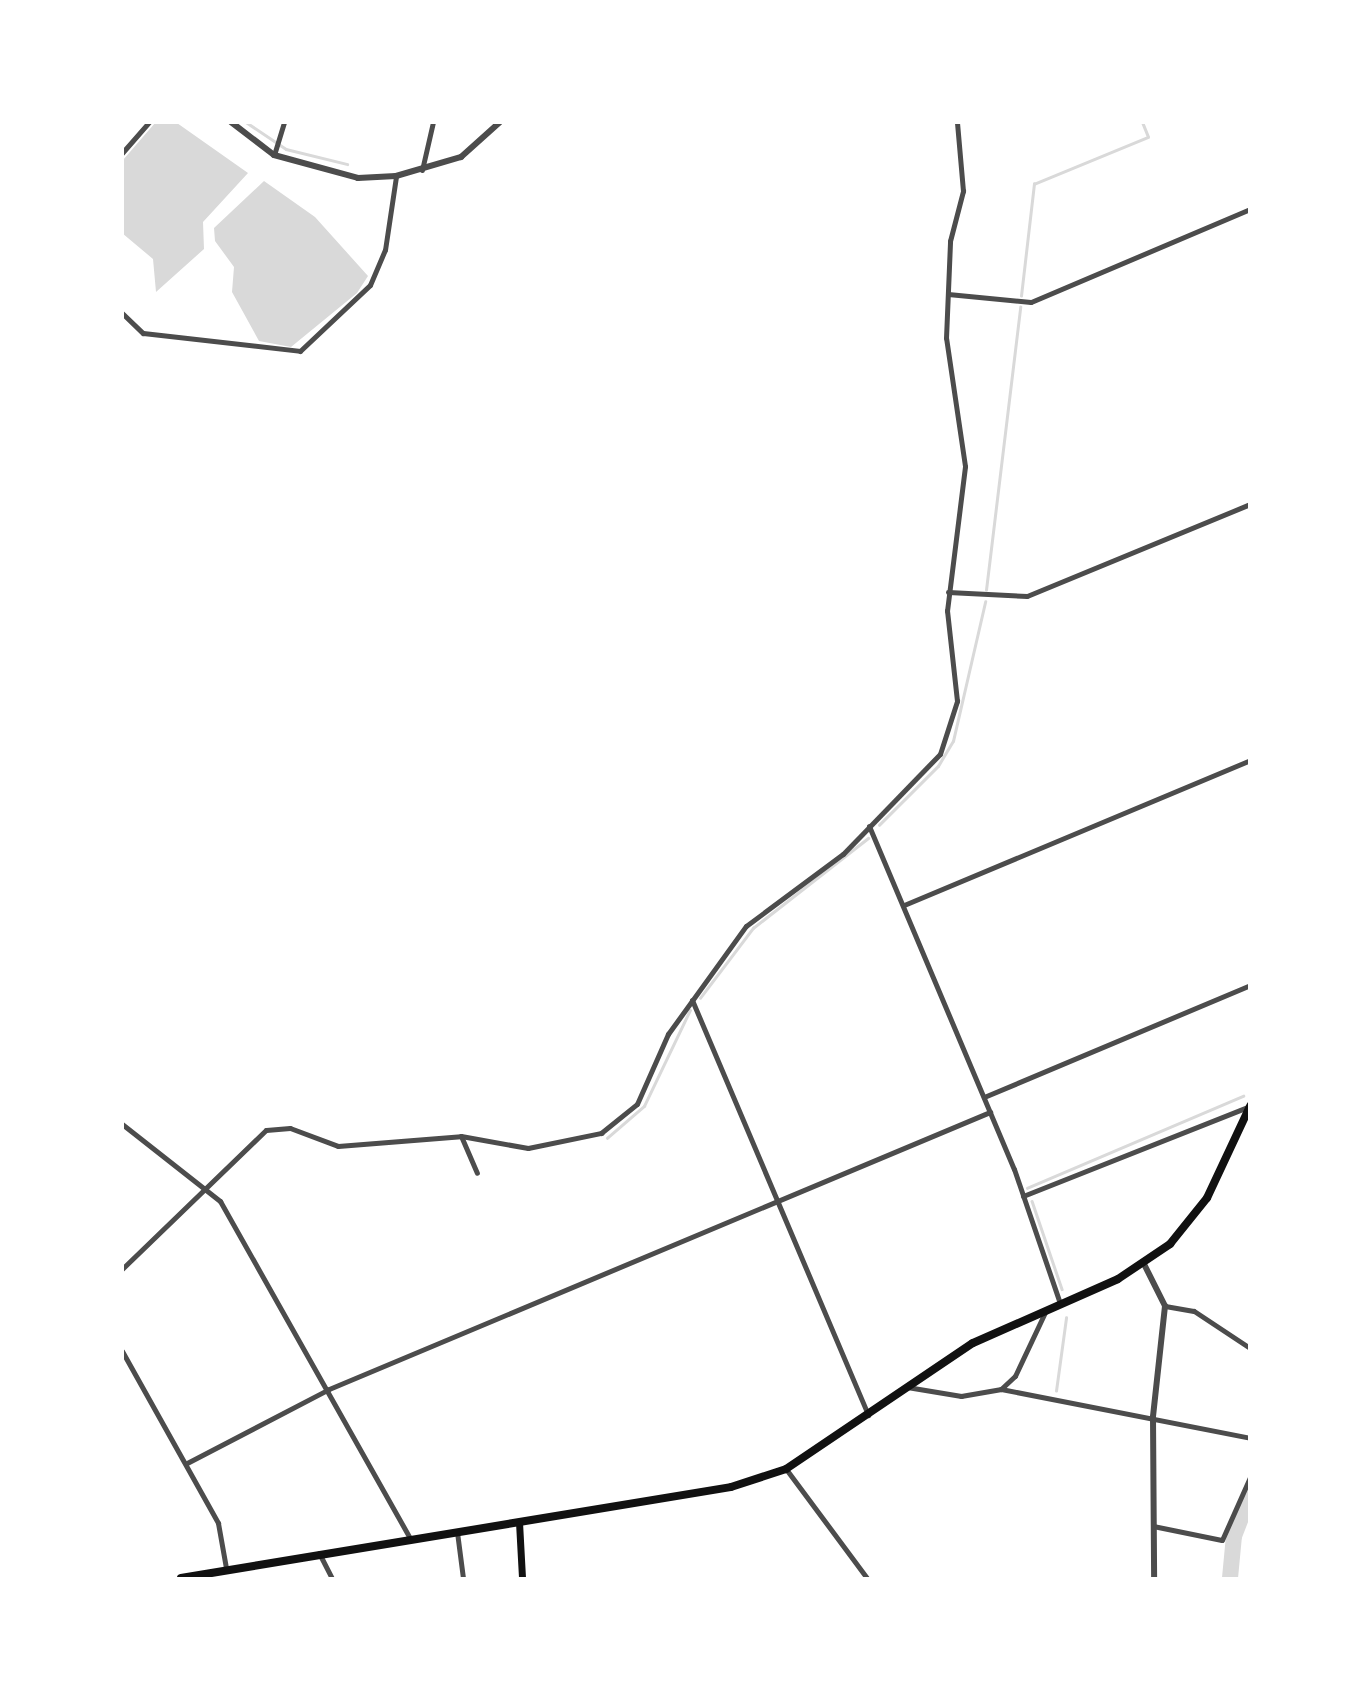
<!DOCTYPE html>
<html>
<head>
<meta charset="utf-8">
<style>
	body { margin:0 }
	#map { position:relative; width:1372px; height:1701px; overflow:hidden; background:#fff; font-family:Lato,sans-serif }
	div>[style] { position:absolute }
	.water>* { inset:0; background:#d9d9d9 }
	.stream>* { height:2.5px; margin:-1.25px; padding:0 1.25px; transform-origin:1.25px; border-radius:1.25px; background:#d9d9d9 }
	.river>* { height:16px; margin:-8px; padding:0 8px; transform-origin:8px; border-radius:8px; background:#d9d9d9 }
	.minor>* { height:5px; margin:-2.5px; padding:0 2.5px; transform-origin:2.5px; border-radius:2.5px; background:#4c4c4c }
	.tertiary>* { height:6px; margin:-3px; padding:0 3px; transform-origin:3px; border-radius:3px; background:#4c4c4c }
	.secondary>* { height:7px; margin:-3.5px; padding:0 3.5px; transform-origin:3.5px; border-radius:3.5px; background:#111 }
	.primary>* { height:8px; margin:-4px; padding:0 4px; transform-origin:4px; border-radius:4px; background:#111 }
	span { translate:-50% -50%; white-space:nowrap; text-align:center; line-height:1.15; -webkit-text-stroke:5px #fff; paint-order:stroke }
	.frame { position:absolute; inset:0; border:124px solid #fff; pointer-events:none }
</style>
</head>
<body>
<div id="map">
	<div class="water">
		<div style="clip-path:polygon(155px 123px,177px 123px,248px 173px,203px 222px,204px 249px,156px 292px,153px 259px,122px 233px,123px 160px)"></div>
		<div style="clip-path:polygon(264px 181px,315px 217px,368px 276px,357px 293px,291px 347px,259px 341px,232px 292px,234px 267px,215px 241px,214px 228px)"></div>
	</div>
	<div class="stream">
		<div style="left:246px;top:122px;width:48px;rotate:34deg"></div>
		<div style="left:286px;top:149px;width:63px;rotate:13.8deg"></div>
		<div style="left:1021px;top:296px;width:113px;rotate:-83.4deg"></div>
		<div style="left:1034px;top:184px;width:123px;rotate:-22.4deg"></div>
		<div style="left:1148px;top:137px;width:16px;rotate:-112deg"></div>
		<div style="left:986px;top:590px;width:285px;rotate:-83.1deg"></div>
		<div style="left:879px;top:825px;width:83px;rotate:-45deg"></div>
		<div style="left:938px;top:766px;width:29px;rotate:-59deg"></div>
		<div style="left:953px;top:741px;width:143px;rotate:-77deg"></div>
		<div style="left:700px;top:998px;width:88px;rotate:-52.9deg"></div>
		<div style="left:753px;top:928px;width:146px;rotate:-38deg"></div>
		<div style="left:607px;top:1138px;width:49px;rotate:-40.9deg"></div>
		<div style="left:644px;top:1106px;width:106px;rotate:-64.4deg"></div>
		<div style="left:1027px;top:1188px;width:235px;rotate:-23.1deg"></div>
		<div style="left:1032px;top:1201px;width:93px;rotate:71.2deg"></div>
		<div style="left:1056px;top:1391px;width:74px;rotate:-82.2deg"></div>
	</div>
	<div class="river">
		<div style="left:1230px;top:1578px;width:42px;rotate:-84.6deg"></div>
		<div style="left:1234px;top:1536px;width:44px;rotate:-68.7deg"></div>
	</div>
	<div class="minor">
		<div style="left:122px;top:153px;width:41px;rotate:-48.9deg"></div>
		<div style="left:274px;top:155px;width:34px;rotate:-73deg"></div>
		<div style="left:422px;top:170px;width:49px;rotate:-77.1deg"></div>
		<div style="left:948px;top:294px;width:83px;rotate:5.5deg"></div>
		<div style="left:1031px;top:302px;width:238px;rotate:-23deg"></div>
		<div style="left:122px;top:313px;width:29px;rotate:44deg"></div>
		<div style="left:143px;top:333px;width:158px;rotate:6.5deg"></div>
		<div style="left:300px;top:351px;width:96px;rotate:-43.3deg"></div>
		<div style="left:370px;top:285px;width:38px;rotate:-67deg"></div>
		<div style="left:385px;top:250px;width:75px;rotate:-81.5deg"></div>
		<div style="left:948px;top:592px;width:79px;rotate:2.9deg"></div>
		<div style="left:1027px;top:596px;width:241px;rotate:-22.4deg"></div>
		<div style="left:869px;top:826px;width:372px;rotate:67.1deg"></div>
		<div style="left:1014px;top:1169px;width:142px;rotate:71.1deg"></div>
		<div style="left:904px;top:905px;width:375px;rotate:-22.7deg"></div>
		<div style="left:692px;top:1000px;width:451px;rotate:67deg"></div>
		<div style="left:984px;top:1097px;width:289px;rotate:-22.8deg"></div>
		<div style="left:122px;top:1124px;width:125px;rotate:38.2deg"></div>
		<div style="left:220px;top:1201px;width:387px;rotate:60.6deg"></div>
		<div style="left:461px;top:1136px;width:40px;rotate:66.6deg"></div>
		<div style="left:1023px;top:1196px;width:244px;rotate:-21.6deg"></div>
		<div style="left:122px;top:1269px;width:200px;rotate:-44deg"></div>
		<div style="left:266px;top:1130px;width:24px;rotate:-5deg"></div>
		<div style="left:290px;top:1128px;width:51px;rotate:20.6deg"></div>
		<div style="left:338px;top:1146px;width:123px;rotate:-4.6deg"></div>
		<div style="left:461px;top:1136px;width:68px;rotate:10.2deg"></div>
		<div style="left:528px;top:1148px;width:75px;rotate:-11.6deg"></div>
		<div style="left:601px;top:1133px;width:46px;rotate:-38.9deg"></div>
		<div style="left:637px;top:1104px;width:77px;rotate:-66.1deg"></div>
		<div style="left:668px;top:1034px;width:133px;rotate:-54.2deg"></div>
		<div style="left:746px;top:926px;width:121px;rotate:-36.6deg"></div>
		<div style="left:843px;top:854px;width:139px;rotate:-45.9deg"></div>
		<div style="left:940px;top:754px;width:56px;rotate:-72.2deg"></div>
		<div style="left:957px;top:701px;width:91px;rotate:-96.3deg"></div>
		<div style="left:947px;top:611px;width:146px;rotate:-82.9deg"></div>
		<div style="left:965px;top:466px;width:129px;rotate:-98.4deg"></div>
		<div style="left:946px;top:338px;width:97px;rotate:-87.6deg"></div>
		<div style="left:950px;top:241px;width:52px;rotate:-75.4deg"></div>
		<div style="left:963px;top:191px;width:69px;rotate:-95deg"></div>
		<div style="left:1165px;top:1306px;width:29px;rotate:10deg"></div>
		<div style="left:1194px;top:1311px;width:67px;rotate:33.5deg"></div>
		<div style="left:122px;top:1351px;width:197px;rotate:60.8deg"></div>
		<div style="left:218px;top:1523px;width:46px;rotate:79.9deg"></div>
		<div style="left:907px;top:1387px;width:55px;rotate:9.5deg"></div>
		<div style="left:961px;top:1396px;width:41px;rotate:-9.9deg"></div>
		<div style="left:1001px;top:1389px;width:19px;rotate:-43deg"></div>
		<div style="left:1015px;top:1376px;width:73px;rotate:-64.8deg"></div>
		<div style="left:1001px;top:1389px;width:254px;rotate:11.1deg"></div>
		<div style="left:187px;top:1463px;width:160px;rotate:-27.5deg"></div>
		<div style="left:329px;top:1389px;width:717px;rotate:-22.74deg"></div>
		<div style="left:786px;top:1469px;width:136px;rotate:53.4deg"></div>
		<div style="left:1153px;top:1526px;width:70px;rotate:11.5deg"></div>
		<div style="left:1222px;top:1540px;width:69px;rotate:-66deg"></div>
		<div style="left:457px;top:1532px;width:46px;rotate:82.6deg"></div>
		<div style="left:319px;top:1553px;width:28px;rotate:63deg"></div>
	</div>
	<div class="tertiary">
		<div style="left:231px;top:122px;width:54px;rotate:37.5deg"></div>
		<div style="left:274px;top:155px;width:87px;rotate:15.3deg"></div>
		<div style="left:358px;top:178px;width:38px;rotate:-3deg"></div>
		<div style="left:396px;top:176px;width:68px;rotate:-16.3deg"></div>
		<div style="left:461px;top:157px;width:52px;rotate:-41.9deg"></div>
		<div style="left:1144px;top:1264px;width:47px;rotate:63.4deg"></div>
		<div style="left:1165px;top:1306px;width:112px;rotate:96.2deg"></div>
		<div style="left:1153px;top:1417px;width:161px;rotate:89.6deg"></div>
	</div>
	<div class="secondary">
		<div style="left:519px;top:1522px;width:56px;rotate:86.9deg"></div>
	</div>
	<div class="primary">
		<div style="left:181px;top:1578px;width:557px;rotate:-9.39deg"></div>
		<div style="left:731px;top:1487px;width:58px;rotate:-18.1deg"></div>
		<div style="left:786px;top:1469px;width:225px;rotate:-34deg"></div>
		<div style="left:973px;top:1343px;width:158px;rotate:-23.8deg"></div>
		<div style="left:1118px;top:1279px;width:63px;rotate:-33.9deg"></div>
		<div style="left:1170px;top:1244px;width:59px;rotate:-51.2deg"></div>
		<div style="left:1207px;top:1198px;width:102px;rotate:-64.9deg"></div>
	</div>
	<div class="frame"></div>
</div>
</body>
</html>
